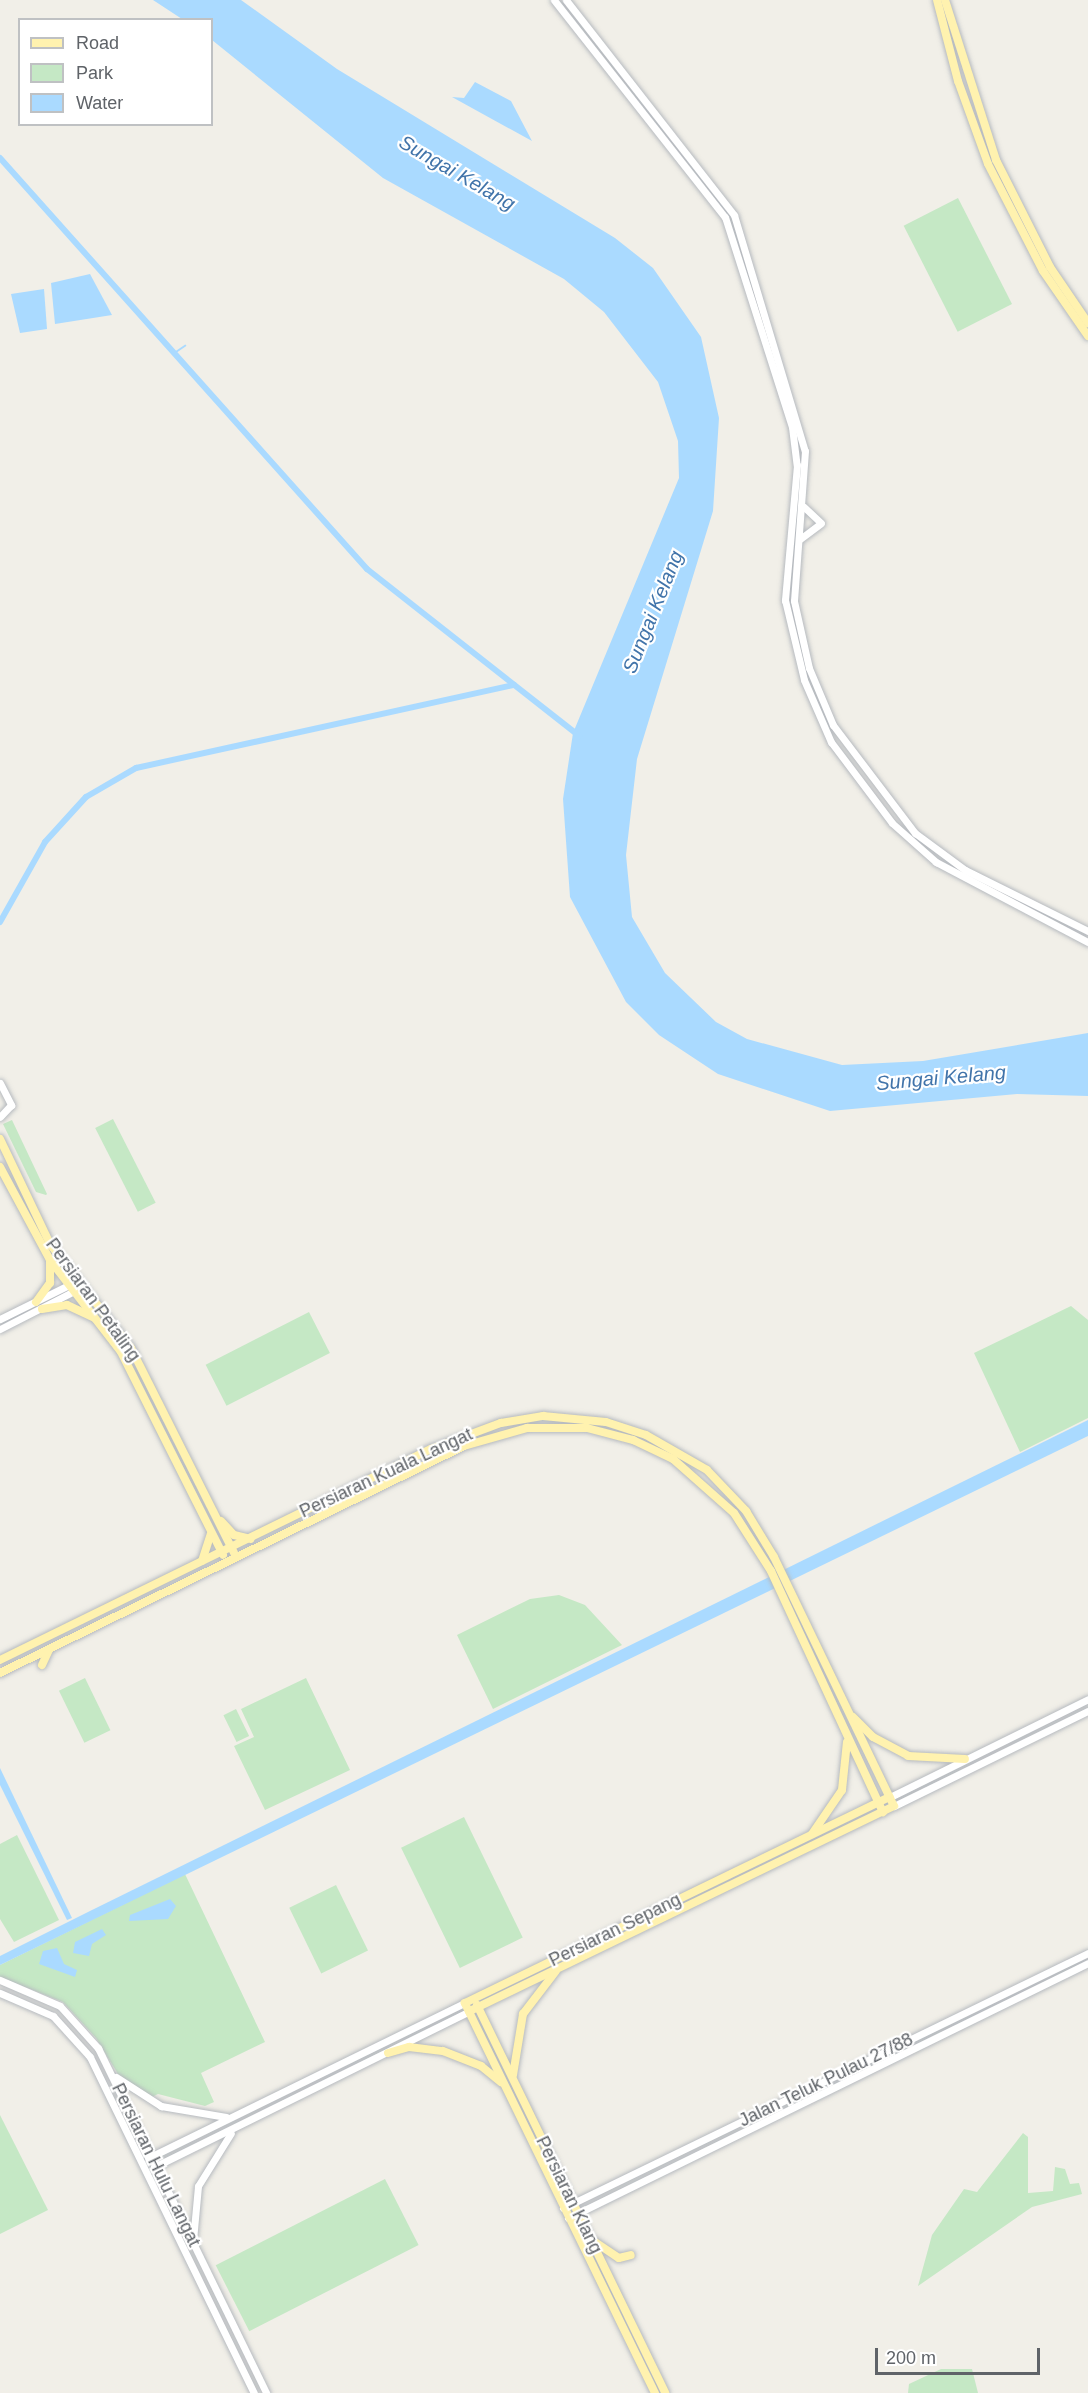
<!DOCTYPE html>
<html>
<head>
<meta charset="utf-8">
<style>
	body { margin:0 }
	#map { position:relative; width:1088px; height:2393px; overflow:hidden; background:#f1efe8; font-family:Arial,sans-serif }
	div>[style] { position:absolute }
	.green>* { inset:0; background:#c5e8c5; transform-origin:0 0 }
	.water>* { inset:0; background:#aadaff }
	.stream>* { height:1.5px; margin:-0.75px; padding:0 0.75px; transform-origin:0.75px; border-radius:0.75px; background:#aadaff }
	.canal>* { height:6px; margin:-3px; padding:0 3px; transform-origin:3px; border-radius:3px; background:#aadaff }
	.roads { filter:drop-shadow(0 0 2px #b6babf) drop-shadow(0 0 2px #b6babf) }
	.secondary>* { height:7px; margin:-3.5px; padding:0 3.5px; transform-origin:3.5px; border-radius:3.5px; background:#fff }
	.primary>* { height:8px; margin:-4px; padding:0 4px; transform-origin:4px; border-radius:4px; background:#fff2af }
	span { translate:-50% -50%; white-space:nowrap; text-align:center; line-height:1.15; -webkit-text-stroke:4.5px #fff; paint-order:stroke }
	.street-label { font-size:18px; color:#5f6368 }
	.water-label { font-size:20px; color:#4174aa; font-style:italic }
	.legend { position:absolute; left:18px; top:18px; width:195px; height:108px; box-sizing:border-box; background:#fff; border:2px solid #bfc1c3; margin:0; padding:8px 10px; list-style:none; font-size:18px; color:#5f6368 }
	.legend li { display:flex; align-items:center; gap:12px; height:30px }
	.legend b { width:30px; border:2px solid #bfc1c3 }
	.scale { position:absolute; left:875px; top:2348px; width:165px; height:27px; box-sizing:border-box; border:3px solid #5f6368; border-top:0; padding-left:8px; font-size:18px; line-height:21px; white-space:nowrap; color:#5f6368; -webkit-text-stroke:4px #fff; paint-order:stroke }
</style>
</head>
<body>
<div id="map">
	<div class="green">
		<div style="left:958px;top:198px;width:119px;height:61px;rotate:63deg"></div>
		<div style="left:113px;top:1119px;width:94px;height:20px;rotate:63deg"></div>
		<div style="clip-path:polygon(12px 1120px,47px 1194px,46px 1195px,36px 1192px,3px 1124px)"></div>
		<div style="clip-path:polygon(1071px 1306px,1088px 1320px,1088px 1418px,1020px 1452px,974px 1353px)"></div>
		<div style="left:309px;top:1312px;width:46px;height:116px;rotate:63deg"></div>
		<div style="clip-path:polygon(559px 1595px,585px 1605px,622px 1645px,493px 1709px,457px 1635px,530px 1599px)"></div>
		<div style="left:85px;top:1678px;width:58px;height:29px;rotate:64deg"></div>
		<div style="clip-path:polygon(306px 1678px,350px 1770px,265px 1810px,234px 1746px,254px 1737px,241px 1709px)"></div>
		<div style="left:236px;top:1709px;width:30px;height:14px;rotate:64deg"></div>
		<div style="left:464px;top:1817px;width:134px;height:70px;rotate:64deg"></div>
		<div style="clip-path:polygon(17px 1835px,59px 1920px,14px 1942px,0 1919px,0 1844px)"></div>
		<div style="clip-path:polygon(185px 1874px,265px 2042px,201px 2073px,214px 2102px,205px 2106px,158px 2094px,150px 2098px,121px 2079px,96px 2038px,63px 2002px,0 1977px,0 1965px)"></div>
		<div style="left:336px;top:1885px;width:73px;height:52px;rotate:64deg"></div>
		<div style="clip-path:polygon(0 2115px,48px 2210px,0 2234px)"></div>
		<div style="clip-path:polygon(1023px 2133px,1028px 2137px,1028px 2193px,1053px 2191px,1055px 2167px,1065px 2169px,1070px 2184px,1079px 2183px,1082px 2194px,1032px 2207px,918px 2286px,932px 2235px,964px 2189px,977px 2192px)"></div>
		<div style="left:385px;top:2179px;width:74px;height:190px;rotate:63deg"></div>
		<div style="clip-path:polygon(941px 2369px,972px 2369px,978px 2393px,908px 2393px,909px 2384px)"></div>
	</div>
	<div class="water">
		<div style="clip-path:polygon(153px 0,241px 0,337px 69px,615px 238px,653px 268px,701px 337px,719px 418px,713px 511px,637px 759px,626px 855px,632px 917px,665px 973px,716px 1022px,747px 1039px,842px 1065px,923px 1061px,1088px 1033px,1088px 1096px,1017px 1094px,830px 1111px,718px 1074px,659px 1035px,626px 1002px,570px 897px,563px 799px,573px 733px,679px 478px,678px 441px,658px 382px,604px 312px,564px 279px,383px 178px,212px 40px,212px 20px,182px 19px)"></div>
		<div style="clip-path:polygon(475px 82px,511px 101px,532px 141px,452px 97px,464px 98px)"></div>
		<div style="clip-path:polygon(90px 274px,112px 315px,55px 324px,51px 283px)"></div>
		<div style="clip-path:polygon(44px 289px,47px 329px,20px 333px,11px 294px)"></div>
		<div style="clip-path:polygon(1088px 1420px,1088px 1436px,0 1965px,0 1956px,90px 1911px)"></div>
		<div style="clip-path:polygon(0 1768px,72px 1918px,67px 1920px,0 1785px)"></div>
		<div style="clip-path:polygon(170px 1899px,176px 1906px,168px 1919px,129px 1921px,130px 1915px)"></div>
		<div style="clip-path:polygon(102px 1929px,106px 1935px,92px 1944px,89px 1956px,73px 1953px,75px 1942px)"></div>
		<div style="clip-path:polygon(57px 1948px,64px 1964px,77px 1970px,75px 1977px,39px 1964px,43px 1951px)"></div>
	</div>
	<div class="stream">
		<div style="left:176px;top:352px;width:11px;rotate:-34deg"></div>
	</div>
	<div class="canal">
		<div style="left:0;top:158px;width:551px;rotate:48.24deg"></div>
		<div style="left:367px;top:569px;width:270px;rotate:38.2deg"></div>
		<div style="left:0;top:922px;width:92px;rotate:-60.6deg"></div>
		<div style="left:45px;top:842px;width:61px;rotate:-47.7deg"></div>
		<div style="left:86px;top:797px;width:58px;rotate:-30.1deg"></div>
		<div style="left:136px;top:768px;width:387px;rotate:-12.4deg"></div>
	</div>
	<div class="roads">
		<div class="secondary">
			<div style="left:554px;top:0;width:276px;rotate:51.8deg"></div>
			<div style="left:725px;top:217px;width:220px;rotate:72.3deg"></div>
			<div style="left:792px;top:427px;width:38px;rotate:83deg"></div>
			<div style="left:797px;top:465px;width:136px;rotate:95.1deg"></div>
			<div style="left:785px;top:600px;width:82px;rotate:76.6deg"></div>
			<div style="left:804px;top:680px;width:68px;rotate:66.5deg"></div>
			<div style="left:831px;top:742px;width:101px;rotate:53deg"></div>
			<div style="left:892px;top:823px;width:59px;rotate:41.6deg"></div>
			<div style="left:936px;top:862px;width:172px;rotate:27.8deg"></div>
			<div style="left:566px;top:0;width:273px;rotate:52deg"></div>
			<div style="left:734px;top:215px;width:246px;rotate:73.3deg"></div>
			<div style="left:805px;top:451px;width:150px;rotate:94.2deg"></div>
			<div style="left:794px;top:601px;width:69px;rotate:77.4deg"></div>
			<div style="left:809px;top:668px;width:62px;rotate:67.2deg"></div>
			<div style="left:833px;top:725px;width:136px;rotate:52.8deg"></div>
			<div style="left:915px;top:833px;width:62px;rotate:36.5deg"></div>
			<div style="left:965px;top:870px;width:137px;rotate:26.4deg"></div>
			<div style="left:804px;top:507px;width:23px;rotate:43deg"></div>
			<div style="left:800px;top:539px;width:26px;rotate:-37deg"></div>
			<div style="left:0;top:1083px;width:25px;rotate:63deg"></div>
			<div style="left:11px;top:1105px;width:16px;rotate:133deg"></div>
			<div style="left:0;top:1319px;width:88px;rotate:-26.3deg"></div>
			<div style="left:0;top:1329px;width:94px;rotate:-27.1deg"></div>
			<div style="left:890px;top:1797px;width:221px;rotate:-26.3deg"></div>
			<div style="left:894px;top:1806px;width:216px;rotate:-26.1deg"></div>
			<div style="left:0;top:1980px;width:65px;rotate:23.4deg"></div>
			<div style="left:60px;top:2006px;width:57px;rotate:47.9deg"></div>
			<div style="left:98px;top:2048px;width:384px;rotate:64deg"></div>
			<div style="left:0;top:1993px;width:58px;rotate:23.5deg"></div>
			<div style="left:53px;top:2016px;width:55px;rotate:47.9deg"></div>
			<div style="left:90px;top:2057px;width:374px;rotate:64deg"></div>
			<div style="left:116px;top:2077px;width:54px;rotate:32.8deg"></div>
			<div style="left:161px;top:2106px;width:66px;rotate:9.6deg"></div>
			<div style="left:148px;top:2158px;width:353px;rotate:-26.1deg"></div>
			<div style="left:154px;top:2167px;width:352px;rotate:-26.3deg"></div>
			<div style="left:563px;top:2208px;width:584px;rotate:-25.91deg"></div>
			<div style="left:568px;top:2218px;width:579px;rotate:-26.12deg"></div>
			<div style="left:193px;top:2240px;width:54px;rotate:-84.7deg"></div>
			<div style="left:198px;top:2186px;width:62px;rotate:-58.1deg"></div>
		</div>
		<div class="primary">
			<div style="left:937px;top:0;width:84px;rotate:75.5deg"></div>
			<div style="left:958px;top:81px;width:88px;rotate:70.1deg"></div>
			<div style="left:988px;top:164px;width:120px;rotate:62.8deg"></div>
			<div style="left:1043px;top:271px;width:79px;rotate:55.3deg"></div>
			<div style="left:945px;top:0;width:168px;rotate:72.3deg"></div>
			<div style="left:996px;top:160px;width:120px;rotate:63.2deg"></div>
			<div style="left:1050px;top:267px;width:68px;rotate:55.8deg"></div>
			<div style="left:0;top:1139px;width:116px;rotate:64.5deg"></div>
			<div style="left:50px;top:1244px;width:132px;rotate:52.1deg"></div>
			<div style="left:131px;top:1348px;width:229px;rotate:63.3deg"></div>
			<div style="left:0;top:1167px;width:106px;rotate:61.7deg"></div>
			<div style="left:50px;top:1260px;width:116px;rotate:52.3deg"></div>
			<div style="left:121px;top:1352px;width:227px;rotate:63.3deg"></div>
			<div style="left:36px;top:1302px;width:24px;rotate:-54deg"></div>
			<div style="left:50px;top:1283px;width:22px;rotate:-90deg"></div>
			<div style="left:42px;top:1309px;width:25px;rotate:-9deg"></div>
			<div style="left:67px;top:1305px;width:29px;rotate:25deg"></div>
			<div style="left:221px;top:1521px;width:19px;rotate:47deg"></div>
			<div style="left:234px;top:1535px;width:17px;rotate:13deg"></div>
			<div style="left:202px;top:1561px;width:29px;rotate:-72deg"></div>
			<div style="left:0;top:1660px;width:480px;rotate:-26.1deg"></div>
			<div style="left:431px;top:1449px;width:75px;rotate:-20.4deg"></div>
			<div style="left:501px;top:1423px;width:43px;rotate:-9.5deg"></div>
			<div style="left:543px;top:1416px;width:63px;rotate:5.4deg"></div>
			<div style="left:606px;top:1422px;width:42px;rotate:18deg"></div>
			<div style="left:646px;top:1435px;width:70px;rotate:29.8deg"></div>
			<div style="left:707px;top:1470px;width:57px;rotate:46.4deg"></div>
			<div style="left:746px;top:1511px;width:54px;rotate:58.7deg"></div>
			<div style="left:774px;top:1557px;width:276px;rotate:64.3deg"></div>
			<div style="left:894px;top:1806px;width:472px;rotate:154.2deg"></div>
			<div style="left:42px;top:1665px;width:17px;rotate:-65deg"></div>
			<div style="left:0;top:1673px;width:517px;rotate:-26.07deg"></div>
			<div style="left:464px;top:1446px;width:66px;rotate:-15.9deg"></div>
			<div style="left:527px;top:1428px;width:60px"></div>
			<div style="left:587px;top:1428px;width:48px;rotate:14.6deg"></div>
			<div style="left:633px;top:1440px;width:44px;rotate:25.4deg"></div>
			<div style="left:673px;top:1459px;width:81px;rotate:41.5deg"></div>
			<div style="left:734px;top:1513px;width:69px;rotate:57.5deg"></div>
			<div style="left:771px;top:1571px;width:266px;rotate:65.1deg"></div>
			<div style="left:853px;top:1717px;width:28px;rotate:45deg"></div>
			<div style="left:873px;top:1737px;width:40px;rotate:28deg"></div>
			<div style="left:908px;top:1756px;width:57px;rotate:3deg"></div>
			<div style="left:812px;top:1834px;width:53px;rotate:-55.7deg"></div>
			<div style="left:842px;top:1790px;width:48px;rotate:-84.1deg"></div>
			<div style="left:477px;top:2005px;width:431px;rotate:64.1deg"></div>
			<div style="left:388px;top:2053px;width:22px;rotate:-16deg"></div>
			<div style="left:409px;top:2047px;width:34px;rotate:7deg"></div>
			<div style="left:443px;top:2051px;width:41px;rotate:21.5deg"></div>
			<div style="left:481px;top:2066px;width:26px;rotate:39deg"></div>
			<div style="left:513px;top:2075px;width:62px;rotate:-80.7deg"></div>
			<div style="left:523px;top:2014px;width:54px;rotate:-52.5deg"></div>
			<div style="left:592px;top:2240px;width:32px;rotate:34deg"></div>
			<div style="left:619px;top:2258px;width:12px;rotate:-14deg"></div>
			<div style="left:655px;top:2393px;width:434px;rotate:-116deg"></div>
			<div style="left:465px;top:2003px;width:472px;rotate:-25.9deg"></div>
		</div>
	</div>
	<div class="street-label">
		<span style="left:93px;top:1300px;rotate:54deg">Persiaran Petaling</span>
		<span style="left:386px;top:1473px;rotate:-25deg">Persiaran Kuala Langat</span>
		<span style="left:615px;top:1930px;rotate:-26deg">Persiaran Sepang</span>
		<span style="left:826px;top:2080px;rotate:-26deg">Jalan Teluk Pulau 27/88</span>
		<span style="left:156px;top:2165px;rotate:64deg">Persiaran Hulu Langat</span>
		<span style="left:569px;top:2195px;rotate:64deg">Persiaran Klang</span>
	</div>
	<div class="water-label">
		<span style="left:457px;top:173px;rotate:30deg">Sungai Kelang</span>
		<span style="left:653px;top:612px;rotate:-68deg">Sungai Kelang</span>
		<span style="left:941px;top:1078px;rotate:-5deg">Sungai Kelang</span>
	</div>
	<ul class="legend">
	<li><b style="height:8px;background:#fff2af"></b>Road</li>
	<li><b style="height:16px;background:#c5e8c5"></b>Park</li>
	<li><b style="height:16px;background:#aadaff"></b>Water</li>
	</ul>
	<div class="scale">200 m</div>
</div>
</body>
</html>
